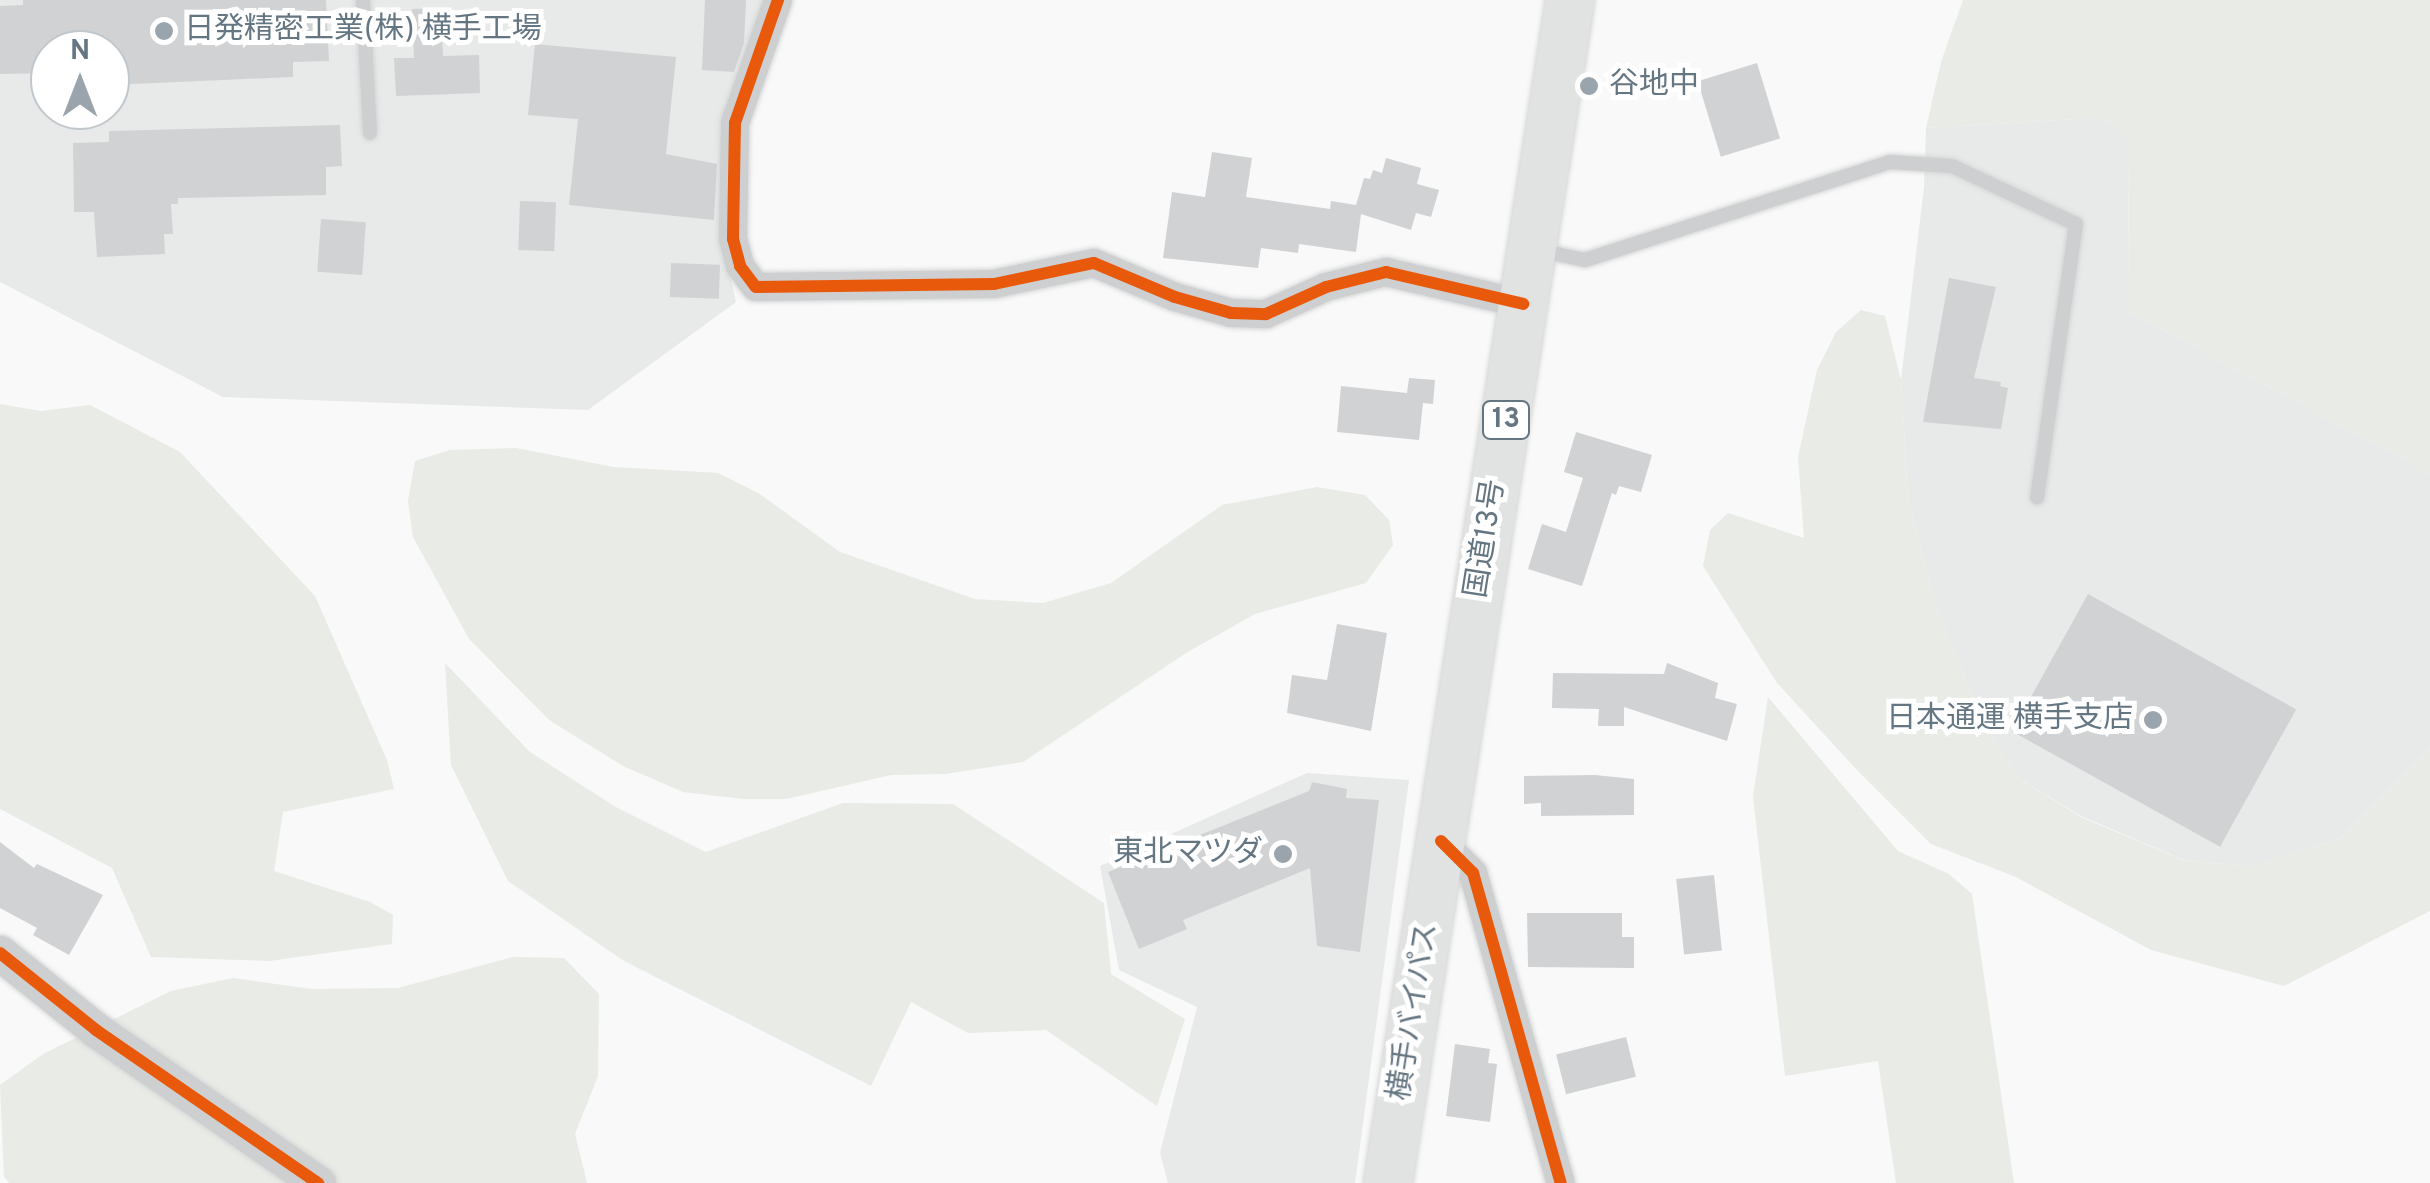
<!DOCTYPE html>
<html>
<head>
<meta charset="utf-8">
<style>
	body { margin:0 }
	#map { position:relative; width:2430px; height:1183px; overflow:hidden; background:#f9f9f9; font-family:Overpass,"Noto Sans JP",sans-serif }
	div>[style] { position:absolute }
	.built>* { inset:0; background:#e8e9e9 }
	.green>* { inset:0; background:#e8ebe6 }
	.building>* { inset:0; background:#d0d2d3; transform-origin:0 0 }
	.roads { filter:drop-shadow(0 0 2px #d5d6d6) drop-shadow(0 0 2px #d5d6d6) }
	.service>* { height:14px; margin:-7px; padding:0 7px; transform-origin:7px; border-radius:7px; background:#cecfd0 }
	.minor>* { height:28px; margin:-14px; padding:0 14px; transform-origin:14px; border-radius:14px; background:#cecfd0 }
	.tertiary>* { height:35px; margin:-17.5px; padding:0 17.5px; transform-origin:17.5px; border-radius:17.5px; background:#cecfd0 }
	.trunk>* { height:48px; margin:-24px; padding:0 24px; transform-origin:24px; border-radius:24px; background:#e1e2e2 }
	.cycleway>* { height:12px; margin:-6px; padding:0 6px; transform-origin:6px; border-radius:6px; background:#e8590c }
	.dots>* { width:28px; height:28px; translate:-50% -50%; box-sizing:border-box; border:5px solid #fff; border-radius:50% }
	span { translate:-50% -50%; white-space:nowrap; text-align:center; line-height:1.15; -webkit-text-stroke:10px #fff; paint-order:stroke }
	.shield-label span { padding:2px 8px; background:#fff; border:2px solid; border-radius:8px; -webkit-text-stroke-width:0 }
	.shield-label { font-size:28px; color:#657683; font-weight:700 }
	.poi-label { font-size:30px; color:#657683 }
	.left { translate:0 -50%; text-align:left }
	.right { translate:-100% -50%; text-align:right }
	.street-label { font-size:30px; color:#657683 }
	.north { position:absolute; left:30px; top:30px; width:100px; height:100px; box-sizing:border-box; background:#fff; border:2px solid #c1c8cd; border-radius:50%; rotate:0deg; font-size:28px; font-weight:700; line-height:40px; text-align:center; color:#657683 }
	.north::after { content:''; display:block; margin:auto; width:35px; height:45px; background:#99a4ac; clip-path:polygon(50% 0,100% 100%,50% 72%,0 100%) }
</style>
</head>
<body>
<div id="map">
	<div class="built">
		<div style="clip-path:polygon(evenodd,0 0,771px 0,723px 238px,736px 302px,588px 410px,223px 397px,0 282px,0 0,50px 50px,110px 50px,110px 110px,50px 110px,50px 50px)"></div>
		<div style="clip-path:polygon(2096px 118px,2117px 125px,2128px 138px,2129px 312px,2430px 474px,2430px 748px,2340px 838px,2252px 866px,2184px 860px,2081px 816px,2017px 777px,1980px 714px,1937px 609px,1908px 498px,1901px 380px,1924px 187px,1926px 128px)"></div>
		<div style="clip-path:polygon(1307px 773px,1409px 780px,1355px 1183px,1168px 1183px,1160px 1153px,1197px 1007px,1119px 970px,1100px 866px)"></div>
	</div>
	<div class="green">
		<div style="clip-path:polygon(1963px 0,2430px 0,2430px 474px,2129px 312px,2128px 138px,2117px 125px,2096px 118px,1926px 128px,1941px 62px)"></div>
		<div style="clip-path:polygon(1861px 310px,1885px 316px,1901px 380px,1908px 498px,1937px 609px,1980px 714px,2017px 777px,2081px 817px,2183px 860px,2252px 866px,2340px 838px,2430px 748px,2430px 911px,2284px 986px,2151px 950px,2016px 877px,1931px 844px,1856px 769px,1777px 683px,1703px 566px,1710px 530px,1728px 513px,1804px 538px,1798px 457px,1817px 370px,1836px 332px)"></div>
		<div style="clip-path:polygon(0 404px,41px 411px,90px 405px,180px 452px,315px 596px,387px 760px,394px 789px,283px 812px,274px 871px,370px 902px,393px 915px,392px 944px,269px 961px,151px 957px,112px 868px,0 809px)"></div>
		<div style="clip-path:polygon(516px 448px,614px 467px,718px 473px,760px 494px,840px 552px,975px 599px,1043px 603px,1111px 583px,1222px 505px,1317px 487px,1365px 495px,1389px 520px,1393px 545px,1366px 583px,1255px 614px,1186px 653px,1023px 762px,945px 774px,891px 775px,786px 799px,743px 799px,683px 792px,623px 766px,549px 720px,469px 639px,413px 537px,408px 501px,415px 461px,450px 450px)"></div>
		<div style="clip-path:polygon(445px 663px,530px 752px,614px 806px,706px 852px,843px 803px,953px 804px,1104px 903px,1111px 974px,1185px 1019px,1157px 1106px,1046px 1030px,968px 1033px,911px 1002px,871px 1086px,624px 961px,508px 881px,451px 765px)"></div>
		<div style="clip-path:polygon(1768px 697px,1898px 851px,1949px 874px,1972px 894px,2014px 1183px,1896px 1183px,1878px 1061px,1785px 1076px,1753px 797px)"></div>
		<div style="clip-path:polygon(513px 957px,564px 958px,599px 994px,598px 1076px,575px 1134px,587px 1183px,9px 1183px,4px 1177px,0 1085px,43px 1054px,171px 991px,233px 978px,312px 989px,398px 988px)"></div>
	</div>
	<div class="building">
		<div style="clip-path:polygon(23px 0,326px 0,329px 61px,293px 62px,293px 77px,110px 85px,110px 50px,50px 50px,50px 73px,0 74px,0 6px,23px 5px)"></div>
		<div style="clip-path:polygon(705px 0,746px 0,744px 43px,734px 72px,702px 70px)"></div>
		<div style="clip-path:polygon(441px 8px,443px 56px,479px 55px,480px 93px,396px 96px,394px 58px,414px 58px,412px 9px)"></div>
		<div style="clip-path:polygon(535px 44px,676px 57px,666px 154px,717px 164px,714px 220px,569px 205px,578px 119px,528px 115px)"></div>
		<div style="left:1757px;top:63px;width:79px;height:62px;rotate:73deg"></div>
		<div style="clip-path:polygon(340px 125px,342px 166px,326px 167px,326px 195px,178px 198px,178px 204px,171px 204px,173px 234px,164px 234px,165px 254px,97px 257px,94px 212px,74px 212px,73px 143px,109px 142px,109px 131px)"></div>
		<div style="clip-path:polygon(1212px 152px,1252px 158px,1246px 197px,1330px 209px,1331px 201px,1356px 205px,1364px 178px,1370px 179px,1373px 170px,1382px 173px,1386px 158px,1421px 168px,1417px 184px,1439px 190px,1431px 217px,1416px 213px,1411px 230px,1361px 214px,1356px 252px,1299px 244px,1298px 253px,1261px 248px,1258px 268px,1163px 258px,1172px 192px,1205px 197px)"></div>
		<div style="left:520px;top:201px;width:36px;height:49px;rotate:2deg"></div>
		<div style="left:321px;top:219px;width:45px;height:53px;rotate:4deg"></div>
		<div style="left:671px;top:263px;width:49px;height:34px;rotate:2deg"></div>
		<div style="clip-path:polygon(1949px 278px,1996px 287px,1974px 378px,2001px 382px,2000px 386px,2008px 388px,2001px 429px,1923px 422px)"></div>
		<div style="clip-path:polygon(1409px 378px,1435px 380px,1433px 404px,1423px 403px,1419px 440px,1337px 432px,1341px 386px,1407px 393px)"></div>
		<div style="clip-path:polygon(1576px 432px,1652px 455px,1641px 492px,1619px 486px,1616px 495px,1612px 493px,1582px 586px,1528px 569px,1542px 524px,1566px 532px,1583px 478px,1564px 472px)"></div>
		<div style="left:2088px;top:594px;width:238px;height:157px;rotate:29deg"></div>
		<div style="clip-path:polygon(1337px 624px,1387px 633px,1371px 731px,1287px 713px,1292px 675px,1327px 680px)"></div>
		<div style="clip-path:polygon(1667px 663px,1718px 683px,1715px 698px,1737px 704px,1727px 741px,1624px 707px,1624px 726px,1598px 726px,1599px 709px,1552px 708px,1553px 673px,1664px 674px)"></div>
		<div style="clip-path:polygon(1595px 775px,1634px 779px,1634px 815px,1541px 816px,1541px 803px,1524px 804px,1524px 776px)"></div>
		<div style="clip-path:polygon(1312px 782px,1347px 789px,1346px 798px,1379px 800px,1360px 952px,1317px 946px,1310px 868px,1183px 920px,1187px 929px,1139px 949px,1108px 872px,1309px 791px)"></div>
		<div style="clip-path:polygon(0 842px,34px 868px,37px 864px,103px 895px,69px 955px,33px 935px,37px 928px,0 908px)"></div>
		<div style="left:1714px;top:875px;width:76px;height:38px;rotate:84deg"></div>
		<div style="clip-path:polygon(1527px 913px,1622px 913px,1622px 937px,1634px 937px,1634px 968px,1528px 967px)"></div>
		<div style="left:1626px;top:1037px;width:41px;height:72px;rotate:76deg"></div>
		<div style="clip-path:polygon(1455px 1044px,1490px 1049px,1488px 1063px,1497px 1064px,1490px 1122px,1446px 1116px)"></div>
	</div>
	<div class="roads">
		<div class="service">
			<div style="left:363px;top:0;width:133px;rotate:87deg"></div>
			<div style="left:1538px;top:250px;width:48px;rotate:12deg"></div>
			<div style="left:1585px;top:260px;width:320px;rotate:-17.8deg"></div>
			<div style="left:1890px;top:162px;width:62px;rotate:3.7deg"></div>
			<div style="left:1952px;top:166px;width:137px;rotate:25.1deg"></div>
			<div style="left:2076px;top:224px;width:276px;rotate:98.1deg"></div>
		</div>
		<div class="minor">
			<div style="left:778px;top:0;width:130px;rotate:109.3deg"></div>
			<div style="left:735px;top:123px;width:116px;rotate:91deg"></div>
			<div style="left:733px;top:239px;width:28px;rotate:75deg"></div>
			<div style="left:740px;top:266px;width:26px;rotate:53deg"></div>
			<div style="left:756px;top:287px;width:238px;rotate:-0.7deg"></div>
			<div style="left:994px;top:284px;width:102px;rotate:-11.9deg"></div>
			<div style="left:1094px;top:263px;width:88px;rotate:22.8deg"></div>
			<div style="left:1175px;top:297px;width:58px;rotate:15.9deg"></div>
			<div style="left:1231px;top:313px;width:35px;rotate:2deg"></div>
			<div style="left:1266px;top:314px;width:66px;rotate:-24.2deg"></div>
			<div style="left:1326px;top:287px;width:62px;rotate:-14deg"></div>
			<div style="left:1386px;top:272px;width:141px;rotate:13.1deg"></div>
			<div style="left:1441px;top:841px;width:45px;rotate:45deg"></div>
			<div style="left:1473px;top:873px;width:322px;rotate:74.2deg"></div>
		</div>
		<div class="tertiary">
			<div style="left:0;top:953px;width:123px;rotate:38.7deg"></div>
			<div style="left:96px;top:1030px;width:270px;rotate:34.6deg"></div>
		</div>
		<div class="trunk">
			<div style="left:1388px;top:1183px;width:1197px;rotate:-81.25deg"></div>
		</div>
	</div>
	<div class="cycleway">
		<div style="left:778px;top:0;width:130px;rotate:109.3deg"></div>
		<div style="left:735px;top:123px;width:116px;rotate:91deg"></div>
		<div style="left:733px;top:239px;width:28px;rotate:75deg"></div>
		<div style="left:740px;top:266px;width:26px;rotate:53deg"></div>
		<div style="left:756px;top:287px;width:238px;rotate:-0.7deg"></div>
		<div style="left:994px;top:284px;width:102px;rotate:-11.9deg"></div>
		<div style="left:1094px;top:263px;width:88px;rotate:22.8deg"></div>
		<div style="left:1175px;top:297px;width:58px;rotate:15.9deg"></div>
		<div style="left:1231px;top:313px;width:35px;rotate:2deg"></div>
		<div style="left:1266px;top:314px;width:66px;rotate:-24.2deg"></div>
		<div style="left:1326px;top:287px;width:62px;rotate:-14deg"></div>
		<div style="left:1386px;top:272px;width:141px;rotate:13.1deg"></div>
		<div style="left:1441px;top:841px;width:45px;rotate:45deg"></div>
		<div style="left:1473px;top:873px;width:322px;rotate:74.2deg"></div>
		<div style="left:0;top:953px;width:123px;rotate:38.7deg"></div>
		<div style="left:96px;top:1030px;width:270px;rotate:34.6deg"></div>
	</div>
	<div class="dots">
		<div style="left:164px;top:31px;background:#99a4ac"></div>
		<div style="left:1589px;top:86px;background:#99a4ac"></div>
		<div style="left:2153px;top:720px;background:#99a4ac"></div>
		<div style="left:1283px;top:854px;background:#99a4ac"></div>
	</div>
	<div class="shield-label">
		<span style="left:1506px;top:420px">13</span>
	</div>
	<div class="poi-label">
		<span class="left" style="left:184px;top:31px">日発精密工業(株) 横手工場</span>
		<span class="left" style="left:1609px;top:86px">谷地中</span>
		<span class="right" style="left:2133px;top:720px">日本通運 横手支店</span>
		<span class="right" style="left:1263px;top:854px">東北マツダ</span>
	</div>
	<div class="street-label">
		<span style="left:1487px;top:539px;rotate:-81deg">国道13号</span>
		<span style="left:1415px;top:1012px;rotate:-81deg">横手バイパス</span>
	</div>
	<div class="north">N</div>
</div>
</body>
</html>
